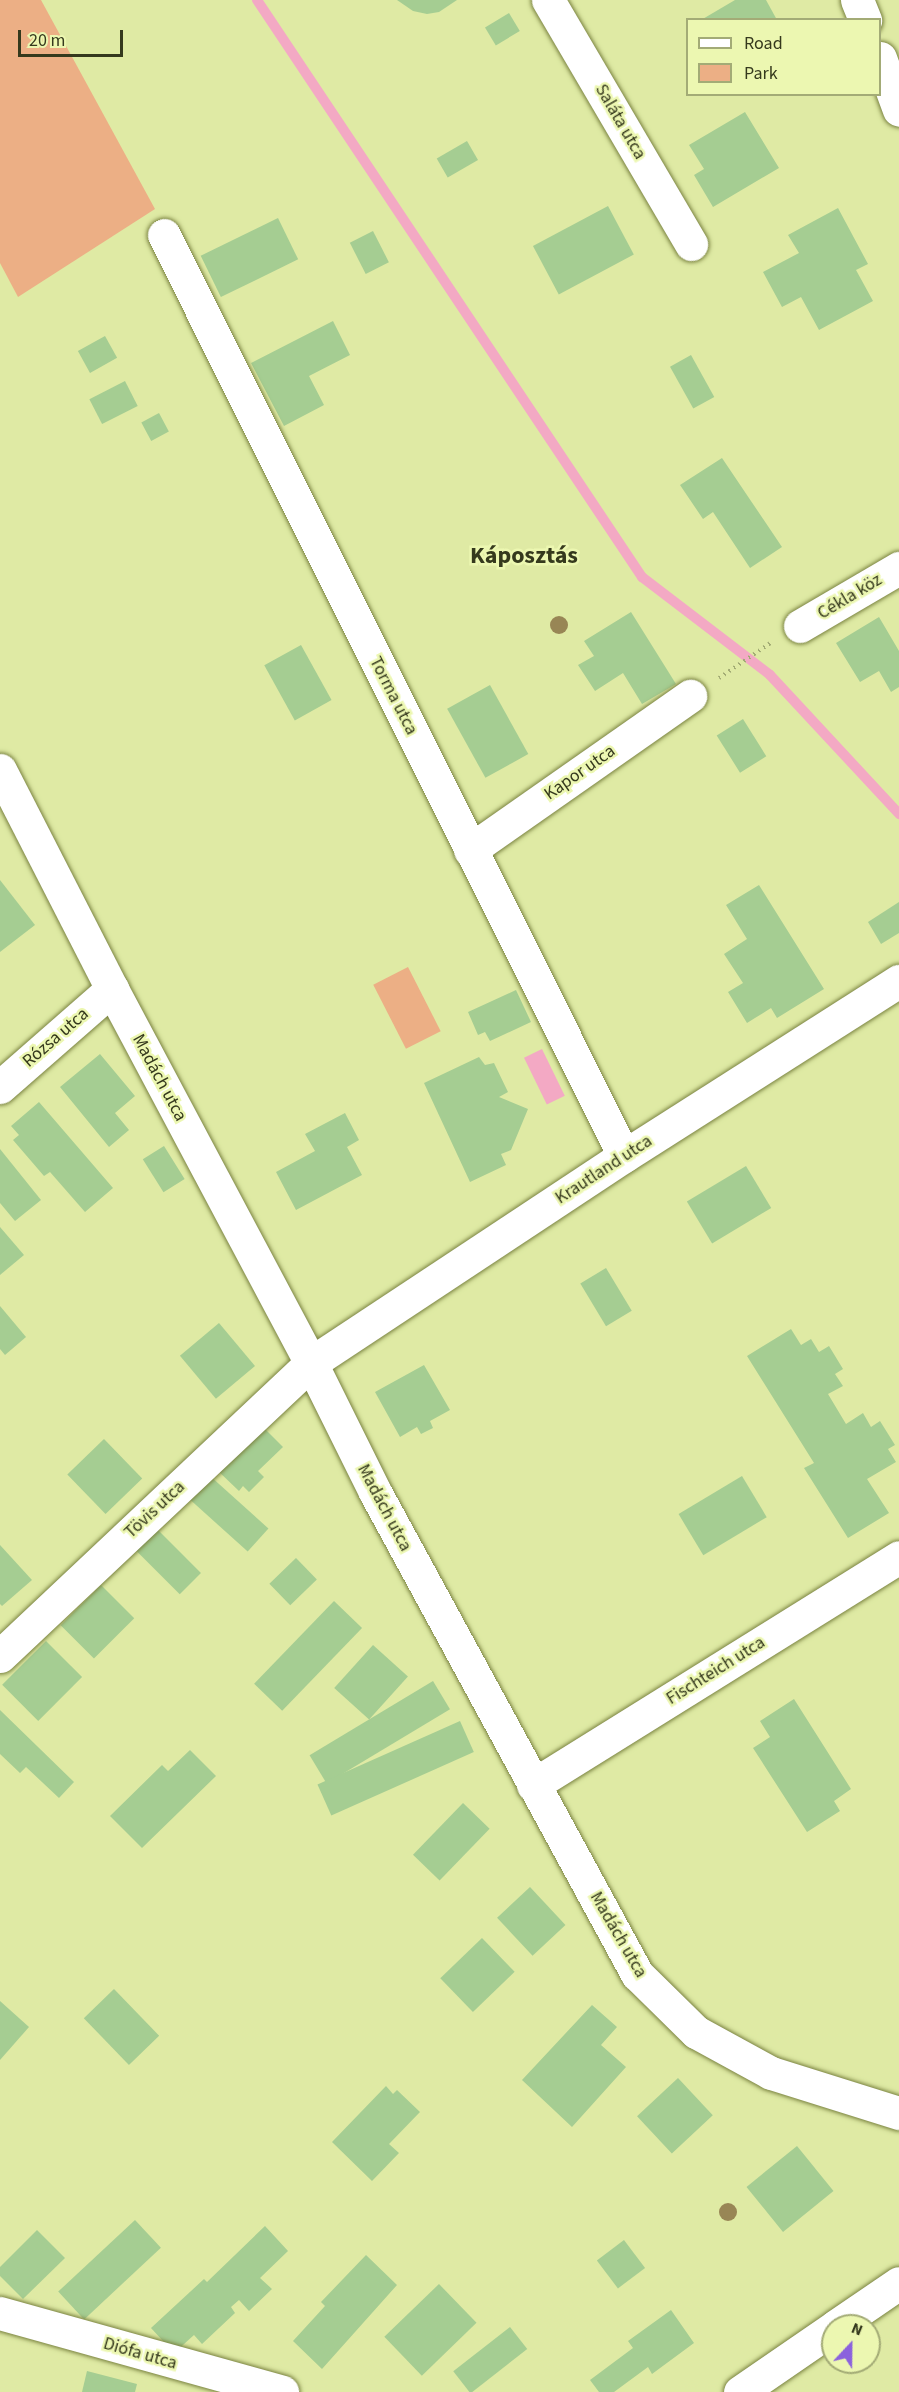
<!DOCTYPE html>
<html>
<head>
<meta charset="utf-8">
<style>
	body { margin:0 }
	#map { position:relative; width:899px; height:2392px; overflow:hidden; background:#dfeaa4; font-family:"Source Sans 3",sans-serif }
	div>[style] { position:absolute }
	.green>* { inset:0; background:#ecaf85; transform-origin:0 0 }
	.water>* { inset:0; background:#f3a9c4; transform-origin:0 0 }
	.stream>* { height:10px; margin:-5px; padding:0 5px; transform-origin:5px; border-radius:5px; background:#f3a9c4 }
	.building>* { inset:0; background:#a5cd92; transform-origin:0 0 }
	.path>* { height:4px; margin-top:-2px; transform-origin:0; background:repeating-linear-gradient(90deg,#a2ab74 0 1.5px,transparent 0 6px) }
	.roads { filter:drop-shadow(0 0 2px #7a8341) drop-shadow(0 0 2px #7a8341) }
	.minor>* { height:33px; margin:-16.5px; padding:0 16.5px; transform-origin:16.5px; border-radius:16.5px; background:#fff }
	.trees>* { width:18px; height:18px; margin:-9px; border-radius:50%; background:#988655 }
	span { translate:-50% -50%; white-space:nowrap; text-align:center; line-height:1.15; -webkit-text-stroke:5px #ecf7b1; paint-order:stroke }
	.street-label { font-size:18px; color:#35391d }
	.district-label { font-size:24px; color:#35391d; font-weight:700 }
	.legend { position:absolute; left:686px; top:18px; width:195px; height:78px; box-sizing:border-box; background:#ecf7b1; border:2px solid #a3ab76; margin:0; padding:8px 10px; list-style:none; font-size:18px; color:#35391d }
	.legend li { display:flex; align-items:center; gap:12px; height:30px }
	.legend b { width:30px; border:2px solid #a3ab76 }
	.north { position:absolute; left:821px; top:2314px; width:60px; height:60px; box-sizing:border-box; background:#ecf7b1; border:2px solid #a3ab76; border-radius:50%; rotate:22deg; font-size:16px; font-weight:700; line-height:24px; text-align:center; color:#35391d }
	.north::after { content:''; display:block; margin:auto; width:21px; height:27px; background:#8b62dd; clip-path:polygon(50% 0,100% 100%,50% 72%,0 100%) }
	.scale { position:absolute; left:18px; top:30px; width:105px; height:27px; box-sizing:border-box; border:3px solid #35391d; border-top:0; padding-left:8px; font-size:18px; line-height:21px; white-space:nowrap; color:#35391d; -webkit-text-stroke:4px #ecf7b1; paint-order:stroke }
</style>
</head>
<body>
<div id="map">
	<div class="green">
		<div style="clip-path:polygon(0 0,41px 0,155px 209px,18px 297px,0 263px)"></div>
		<div style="left:408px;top:967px;width:72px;height:39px;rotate:63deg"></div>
	</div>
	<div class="water">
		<div style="left:542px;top:1049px;width:52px;height:20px;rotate:64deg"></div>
	</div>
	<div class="stream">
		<div style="left:257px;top:0;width:694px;rotate:56.29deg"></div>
		<div style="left:642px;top:577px;width:161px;rotate:37.4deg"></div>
		<div style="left:770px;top:675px;width:190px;rotate:47.1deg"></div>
	</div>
	<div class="building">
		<div style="clip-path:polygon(397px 0,457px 0,439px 12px,427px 14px,413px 11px)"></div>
		<div style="clip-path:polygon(735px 0,766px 0,777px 20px,701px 20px)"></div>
		<div style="left:509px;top:13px;width:21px;height:28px;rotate:59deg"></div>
		<div style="clip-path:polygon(745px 112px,779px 168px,713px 207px,694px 175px,704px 169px,689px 145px)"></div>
		<div style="left:467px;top:141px;width:22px;height:35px;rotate:60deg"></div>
		<div style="left:608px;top:206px;width:55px;height:85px;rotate:62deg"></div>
		<div style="clip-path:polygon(838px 208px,868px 264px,856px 270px,873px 301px,819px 330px,801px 297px,782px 307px,763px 272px,799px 253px,788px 235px)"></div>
		<div style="left:278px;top:218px;width:46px;height:86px;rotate:64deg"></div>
		<div style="left:373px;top:231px;width:35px;height:26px;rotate:63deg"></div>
		<div style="clip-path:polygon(333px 321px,350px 355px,309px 376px,324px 405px,284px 426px,251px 363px)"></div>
		<div style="left:105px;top:336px;width:25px;height:31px;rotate:61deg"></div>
		<div style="left:691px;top:355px;width:48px;height:24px;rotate:61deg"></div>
		<div style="left:125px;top:381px;width:28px;height:40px;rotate:63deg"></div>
		<div style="left:159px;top:413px;width:21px;height:20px;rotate:62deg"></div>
		<div style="clip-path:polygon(722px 458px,782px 547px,750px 568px,713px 512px,703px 519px,680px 485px)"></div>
		<div style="clip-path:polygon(631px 612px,676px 684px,642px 704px,623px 673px,595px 691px,578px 665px,594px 656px,584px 641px)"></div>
		<div style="clip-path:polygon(879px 617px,899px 651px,899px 687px,891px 692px,879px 671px,860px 682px,836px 643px)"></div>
		<div style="left:301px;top:645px;width:63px;height:42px;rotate:61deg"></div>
		<div style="left:490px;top:685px;width:79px;height:49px;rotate:61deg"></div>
		<div style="left:743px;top:719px;width:44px;height:31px;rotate:58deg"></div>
		<div style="clip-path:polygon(0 880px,35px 925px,0 952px)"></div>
		<div style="clip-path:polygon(759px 885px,824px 989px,777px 1018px,771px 1008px,747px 1023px,728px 992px,743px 983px,724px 954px,747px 939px,726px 905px)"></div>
		<div style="clip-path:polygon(899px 902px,899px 933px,881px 944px,868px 922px)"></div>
		<div style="clip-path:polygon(516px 990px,531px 1022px,490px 1041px,485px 1032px,478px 1035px,468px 1012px)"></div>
		<div style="clip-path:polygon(100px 1054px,135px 1096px,115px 1113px,129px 1130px,109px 1147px,60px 1087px)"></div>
		<div style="clip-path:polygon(479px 1057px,485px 1065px,494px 1063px,508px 1092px,499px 1097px,528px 1109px,511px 1150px,501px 1154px,506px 1165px,470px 1182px,424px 1083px)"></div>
		<div style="clip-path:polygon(39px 1102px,113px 1188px,85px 1212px,50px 1172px,44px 1176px,13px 1140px,19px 1135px,11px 1126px)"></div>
		<div style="clip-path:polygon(345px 1113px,359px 1140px,347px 1147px,362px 1175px,296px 1210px,276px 1172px,315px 1151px,305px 1134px)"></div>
		<div style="left:164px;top:1146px;width:39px;height:25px;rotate:58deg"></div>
		<div style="clip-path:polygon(0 1149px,41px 1200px,15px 1221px,0 1203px)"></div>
		<div style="left:746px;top:1166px;width:49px;height:69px;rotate:59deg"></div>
		<div style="clip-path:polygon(0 1227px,24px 1255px,0 1275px)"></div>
		<div style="left:606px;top:1268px;width:50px;height:30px;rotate:59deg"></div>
		<div style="clip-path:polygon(0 1306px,26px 1337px,5px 1355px,0 1349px)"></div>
		<div style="left:219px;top:1323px;width:56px;height:51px;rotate:50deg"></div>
		<div style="clip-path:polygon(791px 1329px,801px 1345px,811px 1339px,819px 1352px,829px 1346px,843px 1369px,835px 1374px,843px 1386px,828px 1394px,846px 1424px,863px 1413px,871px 1427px,880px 1421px,895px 1445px,888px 1449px,896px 1462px,867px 1479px,889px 1513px,848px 1538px,804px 1468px,814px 1463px,747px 1356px)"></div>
		<div style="clip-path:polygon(424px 1365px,450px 1410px,430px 1421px,433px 1428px,421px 1434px,417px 1427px,400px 1437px,375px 1392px)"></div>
		<div style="clip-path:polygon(261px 1425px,283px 1447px,258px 1471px,264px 1477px,249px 1492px,243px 1486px,239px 1491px,216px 1469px)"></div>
		<div style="left:104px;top:1439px;width:55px;height:51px;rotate:46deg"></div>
		<div style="left:209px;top:1475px;width:80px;height:31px;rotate:42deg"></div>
		<div style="left:742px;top:1476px;width:48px;height:74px;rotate:59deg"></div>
		<div style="left:155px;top:1527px;width:65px;height:30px;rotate:45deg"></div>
		<div style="clip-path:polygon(0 1545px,32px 1580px,2px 1606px,0 1604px)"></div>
		<div style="left:296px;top:1558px;width:30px;height:37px;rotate:46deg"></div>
		<div style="left:101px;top:1585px;width:47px;height:57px;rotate:45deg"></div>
		<div style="left:334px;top:1601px;width:39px;height:115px;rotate:44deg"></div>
		<div style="left:46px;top:1641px;width:51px;height:62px;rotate:45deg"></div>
		<div style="left:373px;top:1645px;width:47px;height:58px;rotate:42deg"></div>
		<div style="left:433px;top:1681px;width:33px;height:144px;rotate:59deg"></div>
		<div style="clip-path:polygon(794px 1699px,851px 1789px,834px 1801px,840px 1811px,807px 1832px,753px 1748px,770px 1737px,760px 1721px)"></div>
		<div style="clip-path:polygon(0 1710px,74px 1782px,59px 1798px,26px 1767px,20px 1773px,0 1754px)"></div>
		<div style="left:460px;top:1721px;width:34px;height:156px;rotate:66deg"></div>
		<div style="clip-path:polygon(190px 1750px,216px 1776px,142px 1848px,110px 1816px,162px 1765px,168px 1771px)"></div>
		<div style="left:463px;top:1803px;width:37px;height:72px;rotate:44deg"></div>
		<div style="left:530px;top:1887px;width:52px;height:45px;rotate:47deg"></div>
		<div style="left:482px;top:1938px;width:47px;height:58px;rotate:46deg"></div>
		<div style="left:114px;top:1989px;width:65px;height:42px;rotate:46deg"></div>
		<div style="clip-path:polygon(0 2001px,29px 2027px,0 2060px)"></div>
		<div style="clip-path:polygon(592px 2005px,617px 2027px,601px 2045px,626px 2067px,572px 2127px,522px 2080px)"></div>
		<div style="left:678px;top:2078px;width:51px;height:56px;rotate:47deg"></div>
		<div style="clip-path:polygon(386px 2086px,393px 2094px,397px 2090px,420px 2112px,389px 2144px,399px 2153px,372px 2181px,332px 2142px)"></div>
		<div style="left:797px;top:2146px;width:58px;height:65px;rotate:51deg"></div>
		<div style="left:135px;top:2220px;width:38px;height:105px;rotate:47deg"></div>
		<div style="clip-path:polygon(265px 2226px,288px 2251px,260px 2278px,272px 2289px,249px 2311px,239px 2300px,231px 2307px,235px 2313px,202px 2344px,194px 2335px,174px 2353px,151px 2328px,204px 2279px,207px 2282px)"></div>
		<div style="clip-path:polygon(37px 2230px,65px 2258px,23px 2299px,0 2276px,0 2267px)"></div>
		<div style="left:624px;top:2240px;width:35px;height:34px;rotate:53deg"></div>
		<div style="clip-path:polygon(366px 2255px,397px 2285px,322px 2369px,293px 2341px,325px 2306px,321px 2302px)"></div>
		<div style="left:439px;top:2284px;width:54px;height:76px;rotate:46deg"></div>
		<div style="clip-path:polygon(671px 2310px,694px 2343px,652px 2374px,648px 2367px,614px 2392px,599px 2392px,590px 2380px,633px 2348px,628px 2341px)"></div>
		<div style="left:510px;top:2327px;width:28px;height:72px;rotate:52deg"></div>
		<div style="clip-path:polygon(87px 2371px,137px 2384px,135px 2392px,82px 2392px)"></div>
	</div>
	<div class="path">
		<div style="left:719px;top:678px;width:64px;rotate:-34.2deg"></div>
	</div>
	<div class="roads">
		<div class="minor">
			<div style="left:548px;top:0;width:283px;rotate:59.6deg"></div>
			<div style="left:857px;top:0;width:22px;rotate:68deg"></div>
			<div style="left:880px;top:58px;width:55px;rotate:69.9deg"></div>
			<div style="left:164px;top:235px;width:1029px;rotate:63.46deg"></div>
			<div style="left:800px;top:626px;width:115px;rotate:-30.4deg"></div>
			<div style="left:0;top:770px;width:246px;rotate:62.9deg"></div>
			<div style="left:112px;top:989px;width:424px;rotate:62deg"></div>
			<div style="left:311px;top:1363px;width:144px;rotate:63.6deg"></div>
			<div style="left:375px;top:1492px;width:549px;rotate:61.47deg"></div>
			<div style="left:637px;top:1974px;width:83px;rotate:44.5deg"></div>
			<div style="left:696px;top:2032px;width:85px;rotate:28.7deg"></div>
			<div style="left:771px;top:2073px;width:134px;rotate:17.4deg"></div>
			<div style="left:470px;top:850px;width:269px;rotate:-35deg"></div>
			<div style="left:0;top:1087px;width:149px;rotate:-41.2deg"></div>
			<div style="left:0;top:1656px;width:427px;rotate:-43.3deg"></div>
			<div style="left:311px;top:1363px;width:375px;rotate:-33.5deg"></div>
			<div style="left:624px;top:1156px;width:326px;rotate:-32.5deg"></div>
			<div style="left:533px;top:1785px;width:431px;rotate:-31.9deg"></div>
			<div style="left:0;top:2313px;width:293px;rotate:15.6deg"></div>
			<div style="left:836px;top:2326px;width:76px;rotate:-34.3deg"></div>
			<div style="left:740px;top:2392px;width:113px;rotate:-34.5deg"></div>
		</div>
	</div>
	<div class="trees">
		<div style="left:559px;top:625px"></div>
		<div style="left:728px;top:2212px"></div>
	</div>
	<div class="street-label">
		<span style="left:620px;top:122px;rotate:60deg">Saláta utca</span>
		<span style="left:850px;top:597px;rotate:-31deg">Cékla köz</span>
		<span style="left:393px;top:696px;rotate:63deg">Torma utca</span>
		<span style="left:580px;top:773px;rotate:-35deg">Kapor utca</span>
		<span style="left:56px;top:1038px;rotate:-41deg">Rózsa utca</span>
		<span style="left:159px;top:1078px;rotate:62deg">Madách utca</span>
		<span style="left:604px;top:1170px;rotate:-33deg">Krautland utca</span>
		<span style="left:384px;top:1508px;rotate:62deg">Madách utca</span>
		<span style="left:155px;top:1510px;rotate:-43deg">Tövis utca</span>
		<span style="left:716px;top:1671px;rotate:-32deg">Fischteich utca</span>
		<span style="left:618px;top:1935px;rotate:60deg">Madách utca</span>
		<span style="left:140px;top:2354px;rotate:16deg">Diófa utca</span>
	</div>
	<div class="district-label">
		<span style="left:524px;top:556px">Káposztás</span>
	</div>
	<ul class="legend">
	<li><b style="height:8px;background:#fff"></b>Road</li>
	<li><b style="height:16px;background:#ecaf85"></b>Park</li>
	</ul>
	<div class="north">N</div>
	<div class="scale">20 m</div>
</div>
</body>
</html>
